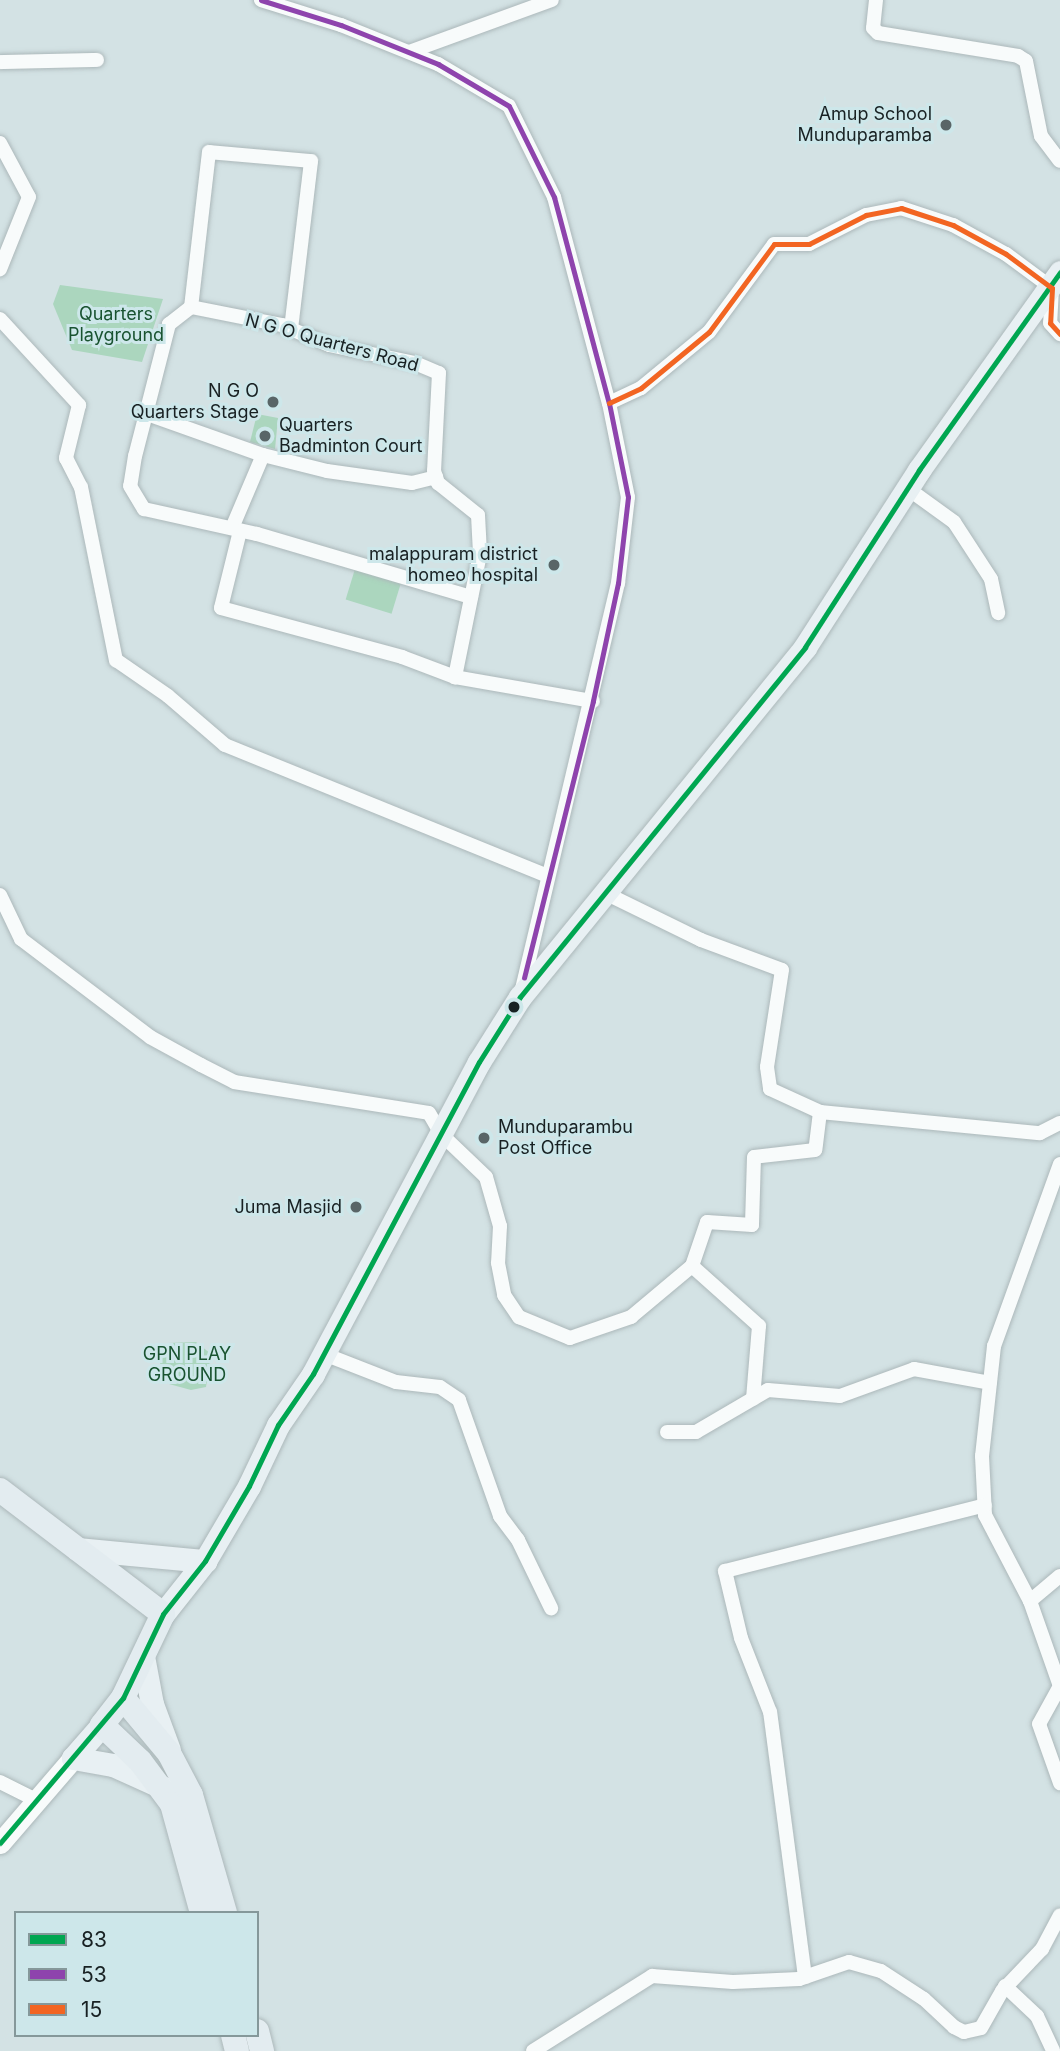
<!DOCTYPE html>
<html>
<head>
<meta charset="utf-8">
<style>
	body { margin:0 }
	#map { position:relative; width:1060px; height:2051px; overflow:hidden; background:#d3e2e4; font-family:Inter,sans-serif }
	div>[style] { position:absolute }
	.green>* { inset:0; background:#abd6be; transform-origin:0 0 }
	.roads { filter:drop-shadow(0 0 2px #acb8ba) drop-shadow(0 0 2px #acb8ba) }
	.minor>* { height:14px; margin:-7px; padding:0 7px; transform-origin:7px; border-radius:7px; background:#f8fbfb }
	.secondary>* { height:21px; margin:-10.5px; padding:0 10.5px; transform-origin:10.5px; border-radius:10.5px; background:#f8fbfb }
	.primary>* { height:23px; margin:-11.5px; padding:0 11.5px; transform-origin:11.5px; border-radius:11.5px; background:#e8f0f3 }
	.trunk>* { height:24px; margin:-12px; padding:0 12px; transform-origin:12px; border-radius:12px; background:#e3ecf0 }
	.bus-1>* { height:5px; margin:-2.5px; padding:0 2.5px; transform-origin:2.5px; border-radius:2.5px; background:#00a651 }
	.bus-2>* { height:5px; margin:-2.5px; padding:0 2.5px; transform-origin:2.5px; border-radius:2.5px; background:#8e44ad }
	.bus-3>* { height:5px; margin:-2.5px; padding:0 2.5px; transform-origin:2.5px; border-radius:2.5px; background:#f26522 }
	.dots>* { width:19px; height:19px; translate:-50% -50%; box-sizing:border-box; border:4px solid #cde7ea; border-radius:50% }
	span { translate:-50% -50%; white-space:nowrap; text-align:center; line-height:1.15; -webkit-text-stroke:6px #cde7ea; paint-order:stroke }
	.poi-label { font-size:18px; color:#182123 }
	.right { translate:-100% -50%; text-align:right }
	.left { translate:0 -50%; text-align:left }
	.park-label { font-size:18px; color:#195330 }
	.street-label { font-size:18px; color:#182123 }
	.legend { position:absolute; left:14px; top:1911px; width:245px; height:126px; box-sizing:border-box; background:#cde7ea; border:2px solid #85989a; margin:0; padding:9px 12px; list-style:none; font-size:21px; color:#182123 }
	.legend li { display:flex; align-items:center; gap:14px; height:35px }
	.legend b { width:35px; border:2px solid #85989a }
</style>
</head>
<body>
<div id="map">
	<div class="green">
		<div style="clip-path:polygon(60px 285px,163px 299px,142px 362px,72px 350px,53px 304px)"></div>
		<div style="clip-path:polygon(257px 414px,278px 418px,275px 449px,250px 442px)"></div>
		<div style="left:355px;top:569px;width:48px;height:32px;rotate:17deg"></div>
		<div style="clip-path:polygon(196px 1342px,211px 1354px,206px 1387px,191px 1390px,169px 1384px,160px 1364px,168px 1343px)"></div>
	</div>
	<div class="roads">
		<div class="minor">
			<div style="left:261px;top:0;width:84px;rotate:17.4deg"></div>
			<div style="left:341px;top:25px;width:105px;rotate:21.9deg"></div>
			<div style="left:438px;top:64px;width:82px;rotate:30.6deg"></div>
			<div style="left:509px;top:106px;width:102px;rotate:63.7deg"></div>
			<div style="left:554px;top:197px;width:213px;rotate:75.1deg"></div>
			<div style="left:609px;top:403px;width:96px;rotate:78.6deg"></div>
			<div style="left:628px;top:497px;width:87px;rotate:96.6deg"></div>
			<div style="left:618px;top:583px;width:417px;rotate:103.3deg"></div>
			<div style="left:876px;top:0;width:28px;rotate:96deg"></div>
			<div style="left:873px;top:28px;width:7px;rotate:45deg"></div>
			<div style="left:878px;top:33px;width:142px;rotate:9.3deg"></div>
			<div style="left:1018px;top:56px;width:9px;rotate:32deg"></div>
			<div style="left:1026px;top:61px;width:76px;rotate:78.7deg"></div>
			<div style="left:1041px;top:136px;width:31px;rotate:53deg"></div>
			<div style="left:409px;top:52px;width:152px;rotate:-20deg"></div>
			<div style="left:0;top:62px;width:97px;rotate:-1.2deg"></div>
			<div style="left:0;top:143px;width:61px;rotate:61.8deg"></div>
			<div style="left:29px;top:197px;width:78px;rotate:111.9deg"></div>
			<div style="left:191px;top:307px;width:28px;rotate:142deg"></div>
			<div style="left:169px;top:324px;width:136px;rotate:104.4deg"></div>
			<div style="left:135px;top:456px;width:30px;rotate:99deg"></div>
			<div style="left:130px;top:486px;width:27px;rotate:59deg"></div>
			<div style="left:144px;top:509px;width:116px;rotate:12.5deg"></div>
			<div style="left:257px;top:534px;width:223px;rotate:16.4deg"></div>
			<div style="left:0;top:319px;width:117px;rotate:47.4deg"></div>
			<div style="left:79px;top:405px;width:55px;rotate:103.8deg"></div>
			<div style="left:66px;top:458px;width:33px;rotate:63deg"></div>
			<div style="left:81px;top:487px;width:177px;rotate:78.6deg"></div>
			<div style="left:116px;top:660px;width:63px;rotate:34.7deg"></div>
			<div style="left:168px;top:696px;width:75px;rotate:40.7deg"></div>
			<div style="left:225px;top:745px;width:348px;rotate:22.1deg"></div>
			<div style="left:291px;top:329px;width:169px;rotate:-83.2deg"></div>
			<div style="left:311px;top:161px;width:102px;rotate:-175deg"></div>
			<div style="left:209px;top:152px;width:156px;rotate:96.6deg"></div>
			<div style="left:191px;top:307px;width:93px;rotate:11.2deg"></div>
			<div style="left:282px;top:325px;width:10px;rotate:24deg"></div>
			<div style="left:291px;top:329px;width:41px;rotate:22.8deg"></div>
			<div style="left:329px;top:345px;width:88px;rotate:11.8deg"></div>
			<div style="left:415px;top:363px;width:26px;rotate:23deg"></div>
			<div style="left:439px;top:373px;width:98px;rotate:92.9deg"></div>
			<div style="left:434px;top:471px;width:13px;rotate:72deg"></div>
			<div style="left:438px;top:483px;width:51px;rotate:38.7deg"></div>
			<div style="left:478px;top:515px;width:39px;rotate:87deg"></div>
			<div style="left:480px;top:554px;width:126px;rotate:101.5deg"></div>
			<div style="left:455px;top:677px;width:140px;rotate:9.9deg"></div>
			<div style="left:609px;top:403px;width:35px;rotate:-25deg"></div>
			<div style="left:641px;top:388px;width:88px;rotate:-39.5deg"></div>
			<div style="left:709px;top:332px;width:109px;rotate:-53.5deg"></div>
			<div style="left:774px;top:244px;width:35px"></div>
			<div style="left:809px;top:244px;width:64px;rotate:-27deg"></div>
			<div style="left:866px;top:215px;width:36px;rotate:-11deg"></div>
			<div style="left:901px;top:208px;width:55px;rotate:18.1deg"></div>
			<div style="left:953px;top:225px;width:60px;rotate:28.7deg"></div>
			<div style="left:1006px;top:254px;width:57px;rotate:36.5deg"></div>
			<div style="left:1052px;top:288px;width:35px;rotate:93deg"></div>
			<div style="left:1050px;top:323px;width:15px;rotate:48deg"></div>
			<div style="left:147px;top:414px;width:123px;rotate:19.5deg"></div>
			<div style="left:263px;top:455px;width:66px;rotate:14deg"></div>
			<div style="left:327px;top:471px;width:86px;rotate:8deg"></div>
			<div style="left:412px;top:483px;width:25px;rotate:-14deg"></div>
			<div style="left:907px;top:488px;width:58px;rotate:35.9deg"></div>
			<div style="left:954px;top:522px;width:68px;rotate:57deg"></div>
			<div style="left:991px;top:579px;width:35px;rotate:78deg"></div>
			<div style="left:232px;top:528px;width:79px;rotate:-67deg"></div>
			<div style="left:240px;top:531px;width:79px;rotate:103.9deg"></div>
			<div style="left:221px;top:608px;width:188px;rotate:15.1deg"></div>
			<div style="left:402px;top:657px;width:57px;rotate:20.7deg"></div>
			<div style="left:605px;top:893px;width:107px;rotate:26.1deg"></div>
			<div style="left:701px;top:940px;width:86px;rotate:20.3deg"></div>
			<div style="left:782px;top:970px;width:98px;rotate:98.8deg"></div>
			<div style="left:767px;top:1067px;width:22px;rotate:82deg"></div>
			<div style="left:770px;top:1089px;width:55px;rotate:24.7deg"></div>
			<div style="left:820px;top:1112px;width:38px;rotate:97deg"></div>
			<div style="left:815px;top:1150px;width:61px;rotate:173.5deg"></div>
			<div style="left:754px;top:1157px;width:68px;rotate:91.7deg"></div>
			<div style="left:752px;top:1225px;width:45px;rotate:-176.2deg"></div>
			<div style="left:707px;top:1222px;width:46px;rotate:108.8deg"></div>
			<div style="left:0;top:895px;width:49px;rotate:64.5deg"></div>
			<div style="left:21px;top:939px;width:162px;rotate:37.2deg"></div>
			<div style="left:150px;top:1037px;width:58px;rotate:28.8deg"></div>
			<div style="left:201px;top:1065px;width:37px;rotate:27deg"></div>
			<div style="left:234px;top:1082px;width:197px;rotate:9deg"></div>
			<div style="left:429px;top:1113px;width:24px;rotate:60deg"></div>
			<div style="left:441px;top:1134px;width:62px;rotate:43.7deg"></div>
			<div style="left:486px;top:1177px;width:51px;rotate:74.1deg"></div>
			<div style="left:500px;top:1226px;width:37px;rotate:93deg"></div>
			<div style="left:498px;top:1263px;width:33px;rotate:79deg"></div>
			<div style="left:504px;top:1295px;width:27px;rotate:56deg"></div>
			<div style="left:519px;top:1317px;width:55px;rotate:22.4deg"></div>
			<div style="left:570px;top:1338px;width:65px;rotate:-19deg"></div>
			<div style="left:631px;top:1317px;width:80px;rotate:-39.9deg"></div>
			<div style="left:692px;top:1266px;width:90px;rotate:41.8deg"></div>
			<div style="left:759px;top:1326px;width:73px;rotate:94.7deg"></div>
			<div style="left:820px;top:1112px;width:221px;rotate:5.5deg"></div>
			<div style="left:1040px;top:1133px;width:22px;rotate:-27deg"></div>
			<div style="left:1060px;top:1164px;width:194px;rotate:109.9deg"></div>
			<div style="left:994px;top:1346px;width:111px;rotate:96.2deg"></div>
			<div style="left:982px;top:1456px;width:59px;rotate:87.1deg"></div>
			<div style="left:985px;top:1515px;width:97px;rotate:62.4deg"></div>
			<div style="left:1030px;top:1601px;width:90px;rotate:70.6deg"></div>
			<div style="left:1060px;top:1686px;width:43px;rotate:118.9deg"></div>
			<div style="left:1039px;top:1724px;width:63px;rotate:70.4deg"></div>
			<div style="left:324px;top:1354px;width:77px;rotate:21.3deg"></div>
			<div style="left:396px;top:1382px;width:44px;rotate:6.5deg"></div>
			<div style="left:440px;top:1387px;width:23px;rotate:34deg"></div>
			<div style="left:459px;top:1400px;width:123px;rotate:70.5deg"></div>
			<div style="left:500px;top:1516px;width:30px;rotate:53deg"></div>
			<div style="left:518px;top:1540px;width:76px;rotate:64.1deg"></div>
			<div style="left:667px;top:1432px;width:29px"></div>
			<div style="left:696px;top:1432px;width:83px;rotate:-30.3deg"></div>
			<div style="left:768px;top:1390px;width:72px;rotate:4.8deg"></div>
			<div style="left:840px;top:1396px;width:79px;rotate:-20deg"></div>
			<div style="left:914px;top:1369px;width:77px;rotate:10.4deg"></div>
			<div style="left:1030px;top:1601px;width:39px;rotate:-40deg"></div>
			<div style="left:0;top:1782px;width:42px;rotate:26.6deg"></div>
			<div style="left:805px;top:1977px;width:267px;rotate:-97.5deg"></div>
			<div style="left:770px;top:1712px;width:79px;rotate:-111.4deg"></div>
			<div style="left:741px;top:1638px;width:69px;rotate:-103.4deg"></div>
			<div style="left:725px;top:1571px;width:268px;rotate:-14.2deg"></div>
			<div style="left:1005px;top:1986px;width:44px;rotate:43.2deg"></div>
			<div style="left:1037px;top:2016px;width:38px;rotate:65deg"></div>
			<div style="left:533px;top:2051px;width:141px;rotate:-32.2deg"></div>
			<div style="left:652px;top:1976px;width:81px;rotate:4.2deg"></div>
			<div style="left:733px;top:1982px;width:66px;rotate:-2.6deg"></div>
			<div style="left:799px;top:1979px;width:53px;rotate:-18.8deg"></div>
			<div style="left:849px;top:1962px;width:33px;rotate:16deg"></div>
			<div style="left:881px;top:1971px;width:51px;rotate:33.1deg"></div>
			<div style="left:924px;top:1999px;width:41px;rotate:43deg"></div>
			<div style="left:954px;top:2027px;width:11px;rotate:27deg"></div>
			<div style="left:964px;top:2032px;width:17px;rotate:-13deg"></div>
			<div style="left:981px;top:2028px;width:43px;rotate:-60.4deg"></div>
			<div style="left:1002px;top:1991px;width:58px;rotate:-46.4deg"></div>
			<div style="left:1042px;top:1949px;width:38px;rotate:-62deg"></div>
		</div>
		<div class="secondary">
			<div style="left:0;top:1843px;width:112px;rotate:-49.3deg"></div>
		</div>
		<div class="primary">
			<div style="left:77px;top:1549px;width:129px;rotate:5.4deg"></div>
			<div style="left:163px;top:1614px;width:68px;rotate:-51.6deg"></div>
			<div style="left:205px;top:1561px;width:87px;rotate:-59.6deg"></div>
			<div style="left:249px;top:1486px;width:68px;rotate:-64.6deg"></div>
			<div style="left:278px;top:1425px;width:62px;rotate:-55.5deg"></div>
			<div style="left:313px;top:1374px;width:353px;rotate:-62deg"></div>
			<div style="left:479px;top:1062px;width:77px;rotate:-57.8deg"></div>
			<div style="left:520px;top:997px;width:451px;rotate:-50.8deg"></div>
			<div style="left:805px;top:647px;width:211px;rotate:-57.2deg"></div>
			<div style="left:919px;top:470px;width:243px;rotate:-54.5deg"></div>
			<div style="left:143px;top:1656px;width:49px;rotate:79.4deg"></div>
			<div style="left:152px;top:1704px;width:49px;rotate:69.7deg"></div>
			<div style="left:73px;top:1758px;width:41px;rotate:9.9deg"></div>
			<div style="left:113px;top:1765px;width:54px;rotate:24.2deg"></div>
			<div style="left:73px;top:1758px;width:44px;rotate:-48.7deg"></div>
		</div>
		<div class="trunk">
			<div style="left:0;top:1490px;width:205px;rotate:37.3deg"></div>
			<div style="left:163px;top:1614px;width:93px;rotate:115.5deg"></div>
			<div style="left:123px;top:1698px;width:34px;rotate:128deg"></div>
			<div style="left:102px;top:1725px;width:52px;rotate:43.5deg"></div>
			<div style="left:140px;top:1761px;width:54px;rotate:53.3deg"></div>
			<div style="left:172px;top:1804px;width:113px;rotate:74.6deg"></div>
			<div style="left:123px;top:1698px;width:72px;rotate:50.1deg"></div>
			<div style="left:169px;top:1753px;width:47px;rotate:62.4deg"></div>
			<div style="left:191px;top:1795px;width:123px;rotate:73.9deg"></div>
			<div style="left:257px;top:2031px;width:21px;rotate:76deg"></div>
			<div style="left:233px;top:2035px;width:16px;rotate:76deg"></div>
		</div>
	</div>
	<div class="bus-1">
		<div style="left:0;top:1843px;width:190px;rotate:-49.7deg"></div>
		<div style="left:123px;top:1698px;width:93px;rotate:-64.5deg"></div>
		<div style="left:163px;top:1614px;width:68px;rotate:-51.6deg"></div>
		<div style="left:205px;top:1561px;width:87px;rotate:-59.6deg"></div>
		<div style="left:249px;top:1486px;width:68px;rotate:-64.6deg"></div>
		<div style="left:278px;top:1425px;width:62px;rotate:-55.5deg"></div>
		<div style="left:313px;top:1374px;width:353px;rotate:-62deg"></div>
		<div style="left:479px;top:1062px;width:77px;rotate:-57.8deg"></div>
		<div style="left:520px;top:997px;width:451px;rotate:-50.8deg"></div>
		<div style="left:805px;top:647px;width:211px;rotate:-57.2deg"></div>
		<div style="left:919px;top:470px;width:243px;rotate:-54.5deg"></div>
	</div>
	<div class="bus-2">
		<div style="left:261px;top:0;width:84px;rotate:17.4deg"></div>
		<div style="left:341px;top:25px;width:105px;rotate:21.9deg"></div>
		<div style="left:438px;top:64px;width:82px;rotate:30.6deg"></div>
		<div style="left:509px;top:106px;width:102px;rotate:63.7deg"></div>
		<div style="left:554px;top:197px;width:213px;rotate:75.1deg"></div>
		<div style="left:609px;top:403px;width:96px;rotate:78.6deg"></div>
		<div style="left:628px;top:497px;width:87px;rotate:96.6deg"></div>
		<div style="left:618px;top:583px;width:121px;rotate:102deg"></div>
		<div style="left:593px;top:701px;width:285px;rotate:104deg"></div>
	</div>
	<div class="bus-3">
		<div style="left:609px;top:403px;width:35px;rotate:-25deg"></div>
		<div style="left:641px;top:388px;width:88px;rotate:-39.5deg"></div>
		<div style="left:709px;top:332px;width:109px;rotate:-53.5deg"></div>
		<div style="left:774px;top:244px;width:35px"></div>
		<div style="left:809px;top:244px;width:64px;rotate:-27deg"></div>
		<div style="left:866px;top:215px;width:36px;rotate:-11deg"></div>
		<div style="left:901px;top:208px;width:55px;rotate:18.1deg"></div>
		<div style="left:953px;top:225px;width:60px;rotate:28.7deg"></div>
		<div style="left:1006px;top:254px;width:57px;rotate:36.5deg"></div>
		<div style="left:1052px;top:288px;width:35px;rotate:93deg"></div>
		<div style="left:1050px;top:323px;width:15px;rotate:48deg"></div>
	</div>
	<div class="dots">
		<div style="left:946px;top:125px;background:#596567"></div>
		<div style="left:273px;top:402px;background:#596567"></div>
		<div style="left:265px;top:436px;background:#596567"></div>
		<div style="left:554px;top:565px;background:#596567"></div>
		<div style="left:514px;top:1007px;background:#182123"></div>
		<div style="left:484px;top:1138px;background:#596567"></div>
		<div style="left:356px;top:1207px;background:#596567"></div>
	</div>
	<div class="poi-label">
		<span class="right" style="left:932px;top:125px">Amup School<br>Munduparamba</span>
		<span class="right" style="left:259px;top:402px">N G O<br>Quarters Stage</span>
		<span class="left" style="left:279px;top:436px">Quarters<br>Badminton Court</span>
		<span class="right" style="left:538px;top:565px">malappuram district<br>homeo hospital</span>
		<span class="left" style="left:498px;top:1138px">Munduparambu<br>Post Office</span>
		<span class="right" style="left:342px;top:1207px">Juma Masjid</span>
	</div>
	<div class="park-label">
		<span style="left:116px;top:325px">Quarters<br>Playground</span>
		<span style="left:187px;top:1365px">GPN PLAY<br>GROUND</span>
	</div>
	<div class="street-label">
		<span style="left:332px;top:343px;rotate:15deg">N G O Quarters Road</span>
	</div>
	<ul class="legend">
	<li><b style="height:9px;background:#00a651"></b>83</li>
	<li><b style="height:9px;background:#8e44ad"></b>53</li>
	<li><b style="height:9px;background:#f26522"></b>15</li>
	</ul>
</div>
</body>
</html>
